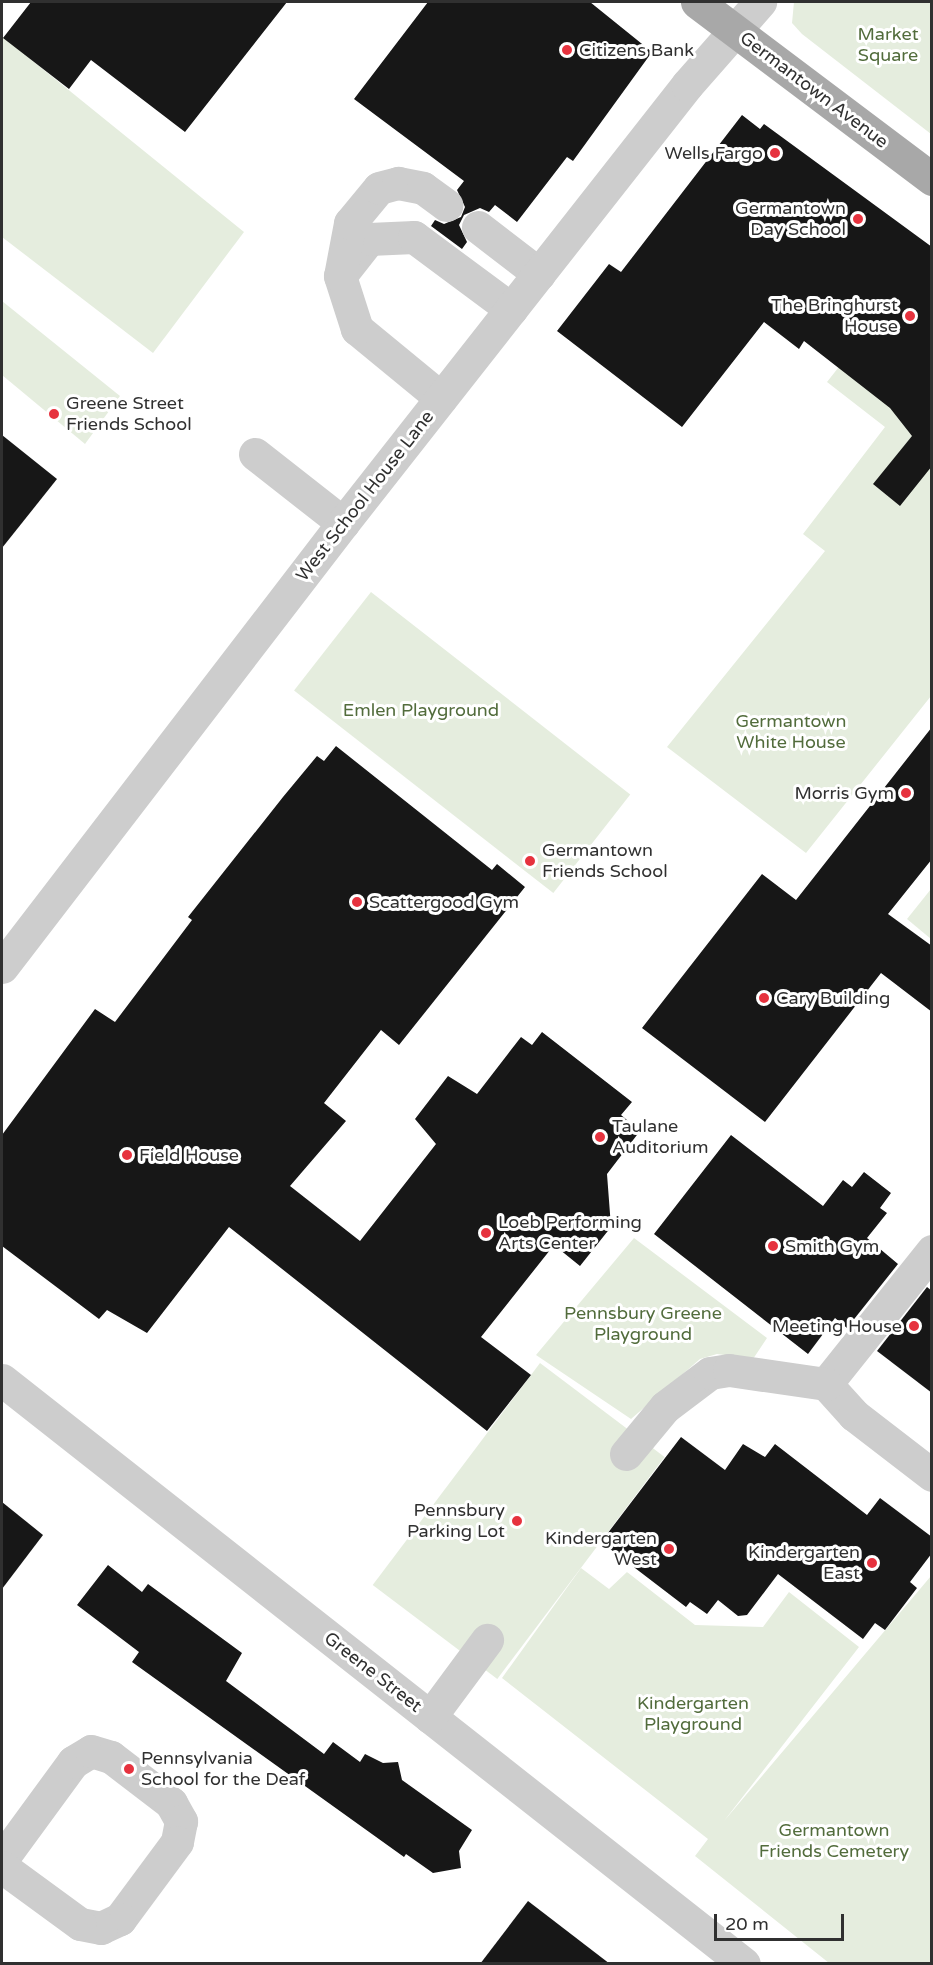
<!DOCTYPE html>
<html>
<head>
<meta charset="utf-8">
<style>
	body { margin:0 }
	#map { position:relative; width:933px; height:1965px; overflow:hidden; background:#fff; font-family:"Varela Round",sans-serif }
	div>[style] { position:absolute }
	.green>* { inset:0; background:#e5edde; transform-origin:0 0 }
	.building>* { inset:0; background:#171717 }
	.minor>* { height:33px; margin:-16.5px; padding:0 16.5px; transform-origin:16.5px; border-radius:16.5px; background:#cdcdcd }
	.major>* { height:33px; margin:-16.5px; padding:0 16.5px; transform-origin:16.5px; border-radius:16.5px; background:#a8a8a8 }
	.dots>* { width:16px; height:16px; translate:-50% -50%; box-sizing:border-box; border:3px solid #fff; border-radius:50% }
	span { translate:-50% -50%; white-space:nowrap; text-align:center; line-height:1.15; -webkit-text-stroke:6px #fff; paint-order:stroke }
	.park-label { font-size:18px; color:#526c3c }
	.poi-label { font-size:18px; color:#303030 }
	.left { translate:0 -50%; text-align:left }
	.right { translate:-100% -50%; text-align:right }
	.street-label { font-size:18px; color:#303030 }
	.frame { position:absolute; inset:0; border:3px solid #303030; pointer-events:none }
	.scale { position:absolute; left:714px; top:1914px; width:130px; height:27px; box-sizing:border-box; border:3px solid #303030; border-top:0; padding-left:8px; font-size:18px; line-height:21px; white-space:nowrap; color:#303030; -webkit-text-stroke:4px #fff; paint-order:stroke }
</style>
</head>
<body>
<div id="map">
	<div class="green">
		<div style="clip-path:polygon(794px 2px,931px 2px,931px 134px,802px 34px,792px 23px)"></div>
		<div style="clip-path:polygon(2px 36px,244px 232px,153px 353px,2px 237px)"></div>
		<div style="clip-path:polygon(931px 250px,931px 696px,806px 853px,667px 747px,825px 551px,803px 534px,885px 427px,827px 382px)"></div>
		<div style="clip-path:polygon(2px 301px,120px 396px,85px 444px,2px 375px)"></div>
		<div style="left:371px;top:592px;width:329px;height:125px;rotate:38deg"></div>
		<div style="clip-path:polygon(931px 889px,931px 939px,907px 919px)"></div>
		<div style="clip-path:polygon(634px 1238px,767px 1338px,753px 1359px,717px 1354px,700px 1359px,631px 1419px,536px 1355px)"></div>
		<div style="left:540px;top:1363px;width:156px;height:278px;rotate:37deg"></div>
		<div style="clip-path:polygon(581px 1568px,609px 1589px,627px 1572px,695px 1625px,763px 1627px,789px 1592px,859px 1647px,724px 1821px,931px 1576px,931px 1963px,829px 1963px,695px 1856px,708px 1839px,502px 1678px)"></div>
	</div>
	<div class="building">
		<div style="clip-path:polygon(31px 2px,287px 2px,185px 132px,91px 60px,69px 89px,3px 38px)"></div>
		<div style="clip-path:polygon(428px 2px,590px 2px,652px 52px,573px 161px,567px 157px,517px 222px,495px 205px,489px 212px,480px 208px,464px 215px,459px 225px,467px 242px,462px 249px,431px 226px,435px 220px,444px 224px,461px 217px,465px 207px,457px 190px,464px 181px,354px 99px)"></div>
		<div style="clip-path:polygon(742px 115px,760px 129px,764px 124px,932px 247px,932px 466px,900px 506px,873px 484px,912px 436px,890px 408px,804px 341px,799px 349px,764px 322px,682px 427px,557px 331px,609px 264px,621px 272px)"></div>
		<div style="clip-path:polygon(2px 435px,57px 479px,2px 548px)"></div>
		<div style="clip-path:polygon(932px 727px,932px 859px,888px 914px,932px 946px,932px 1012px,881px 973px,765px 1122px,642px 1028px,762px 874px,796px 900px)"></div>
		<div style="clip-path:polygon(336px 746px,492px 870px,497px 864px,525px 887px,399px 1045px,381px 1030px,324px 1103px,346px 1121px,290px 1186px,360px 1241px,436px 1144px,415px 1119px,448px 1076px,477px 1094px,521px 1037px,532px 1045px,542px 1032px,632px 1102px,621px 1115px,640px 1131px,607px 1174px,611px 1227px,580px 1266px,554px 1245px,481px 1337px,531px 1375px,487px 1431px,229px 1227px,147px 1333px,107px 1310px,99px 1319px,2px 1246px,2px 1135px,95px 1009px,115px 1022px,192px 920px,188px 917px,283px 797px,317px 756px,324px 761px)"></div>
		<div style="clip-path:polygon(731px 1135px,823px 1206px,843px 1180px,852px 1187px,864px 1172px,891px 1193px,880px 1208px,887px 1213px,867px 1238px,898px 1264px,847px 1328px,835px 1318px,808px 1354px,654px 1234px)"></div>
		<div style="clip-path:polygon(927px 1287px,932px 1291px,932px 1393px,877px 1351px)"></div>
		<div style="clip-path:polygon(681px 1437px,725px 1470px,743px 1444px,765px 1457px,775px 1444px,867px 1515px,880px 1498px,932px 1537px,932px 1553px,910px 1582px,917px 1588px,885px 1630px,875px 1623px,863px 1639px,778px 1574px,747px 1615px,738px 1616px,718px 1600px,707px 1614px,690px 1602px,686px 1607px,601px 1542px)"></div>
		<div style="clip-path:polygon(2px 1502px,43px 1535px,2px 1589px)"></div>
		<div style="clip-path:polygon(108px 1565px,142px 1592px,148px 1584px,242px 1653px,226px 1681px,324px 1754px,333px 1742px,360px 1762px,365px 1754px,383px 1763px,398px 1762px,402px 1780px,472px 1830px,459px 1851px,461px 1868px,433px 1873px,406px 1854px,404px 1857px,132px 1662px,139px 1652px,77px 1605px)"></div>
		<div style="clip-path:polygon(528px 1901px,610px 1964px,480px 1964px)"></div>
	</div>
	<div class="minor">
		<div style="left:478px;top:227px;width:77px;rotate:37.6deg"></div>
		<div style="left:343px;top:272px;width:42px;rotate:-51.8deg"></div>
		<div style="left:369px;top:239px;width:45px;rotate:-2.5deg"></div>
		<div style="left:414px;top:237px;width:121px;rotate:36.6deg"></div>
		<div style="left:441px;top:398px;width:109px;rotate:-140.6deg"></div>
		<div style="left:357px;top:329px;width:56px;rotate:-107.8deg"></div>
		<div style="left:340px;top:276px;width:54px;rotate:-79.3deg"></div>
		<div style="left:350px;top:223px;width:45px;rotate:-50.4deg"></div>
		<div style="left:379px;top:188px;width:20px;rotate:-15deg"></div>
		<div style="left:398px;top:183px;width:25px;rotate:11deg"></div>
		<div style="left:423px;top:188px;width:29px;rotate:36deg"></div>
		<div style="left:255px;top:454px;width:112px;rotate:38.1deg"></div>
		<div style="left:2px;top:967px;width:560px;rotate:-52.48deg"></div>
		<div style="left:343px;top:523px;width:557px;rotate:-51.85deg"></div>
		<div style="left:687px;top:85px;width:111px;rotate:-48.7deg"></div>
		<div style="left:932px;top:1251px;width:170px;rotate:128.6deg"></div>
		<div style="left:826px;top:1384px;width:42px;rotate:47.9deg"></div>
		<div style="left:854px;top:1415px;width:98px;rotate:37.6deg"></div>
		<div style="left:2px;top:1380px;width:944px;rotate:38.2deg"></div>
		<div style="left:626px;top:1454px;width:61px;rotate:-50.3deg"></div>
		<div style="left:665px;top:1407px;width:56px;rotate:-37.1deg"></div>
		<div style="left:710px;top:1373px;width:19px;rotate:-9deg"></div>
		<div style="left:729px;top:1370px;width:98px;rotate:8.2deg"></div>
		<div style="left:430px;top:1717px;width:96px;rotate:-53.5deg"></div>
		<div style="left:2px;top:1859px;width:120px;rotate:-53.8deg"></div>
		<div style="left:73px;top:1762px;width:21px;rotate:-31deg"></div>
		<div style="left:91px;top:1751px;width:21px;rotate:17deg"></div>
		<div style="left:111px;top:1757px;width:76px;rotate:37.5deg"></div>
		<div style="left:171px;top:1803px;width:21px;rotate:61deg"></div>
		<div style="left:181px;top:1821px;width:21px;rotate:101deg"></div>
		<div style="left:177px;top:1842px;width:96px;rotate:126.5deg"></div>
		<div style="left:120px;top:1919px;width:21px;rotate:155deg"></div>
		<div style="left:101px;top:1928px;width:21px;rotate:-169deg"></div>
		<div style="left:80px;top:1924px;width:97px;rotate:-143.8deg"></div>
	</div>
	<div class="major">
		<div style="left:697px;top:2px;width:294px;rotate:37deg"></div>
	</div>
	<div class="dots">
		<div style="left:567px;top:50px;background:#e6323e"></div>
		<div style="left:775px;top:153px;background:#e6323e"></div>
		<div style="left:858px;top:219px;background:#e6323e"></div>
		<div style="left:910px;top:316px;background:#e6323e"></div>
		<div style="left:54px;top:414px;background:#e6323e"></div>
		<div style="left:906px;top:793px;background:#e6323e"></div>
		<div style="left:530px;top:861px;background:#e6323e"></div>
		<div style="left:357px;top:902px;background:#e6323e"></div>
		<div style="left:764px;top:998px;background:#e6323e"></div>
		<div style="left:600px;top:1137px;background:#e6323e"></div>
		<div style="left:127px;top:1155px;background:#e6323e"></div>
		<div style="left:486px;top:1233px;background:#e6323e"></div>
		<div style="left:773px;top:1246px;background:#e6323e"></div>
		<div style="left:914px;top:1326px;background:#e6323e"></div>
		<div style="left:517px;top:1521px;background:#e6323e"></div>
		<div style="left:669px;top:1549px;background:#e6323e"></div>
		<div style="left:872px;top:1563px;background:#e6323e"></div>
		<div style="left:129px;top:1769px;background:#e6323e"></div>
	</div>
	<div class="park-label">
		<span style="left:888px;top:45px">Market<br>Square</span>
		<span style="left:421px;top:710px">Emlen Playground</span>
		<span style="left:791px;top:732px">Germantown<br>White House</span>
		<span style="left:643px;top:1324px">Pennsbury Greene<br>Playground</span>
		<span style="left:693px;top:1714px">Kindergarten<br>Playground</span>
		<span style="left:834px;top:1841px">Germantown<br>Friends Cemetery</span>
	</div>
	<div class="poi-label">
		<span class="left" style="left:579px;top:50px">Citizens Bank</span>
		<span class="right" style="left:763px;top:153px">Wells Fargo</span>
		<span class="right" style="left:846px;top:219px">Germantown<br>Day School</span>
		<span class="right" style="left:898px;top:316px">The Bringhurst<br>House</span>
		<span class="left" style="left:66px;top:414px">Greene Street<br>Friends School</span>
		<span class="right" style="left:894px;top:793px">Morris Gym</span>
		<span class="left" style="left:542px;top:861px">Germantown<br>Friends School</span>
		<span class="left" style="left:369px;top:902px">Scattergood Gym</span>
		<span class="left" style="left:776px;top:998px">Cary Building</span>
		<span class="left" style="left:612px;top:1137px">Taulane<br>Auditorium</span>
		<span class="left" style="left:139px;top:1155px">Field House</span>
		<span class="left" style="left:498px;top:1233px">Loeb Performing<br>Arts Center</span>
		<span class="left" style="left:785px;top:1246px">Smith Gym</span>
		<span class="right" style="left:902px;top:1326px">Meeting House</span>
		<span class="right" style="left:505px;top:1521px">Pennsbury<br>Parking Lot</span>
		<span class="right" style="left:657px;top:1549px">Kindergarten<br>West</span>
		<span class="right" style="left:860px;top:1563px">Kindergarten<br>East</span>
		<span class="left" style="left:141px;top:1769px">Pennsylvania<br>School for the Deaf</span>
	</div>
	<div class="street-label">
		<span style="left:814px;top:90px;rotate:37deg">Germantown Avenue</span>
		<span style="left:365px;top:496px;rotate:-52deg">West School House Lane</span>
		<span style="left:373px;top:1672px;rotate:38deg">Greene Street</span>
	</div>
	<div class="frame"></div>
	<div class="scale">20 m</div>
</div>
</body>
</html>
